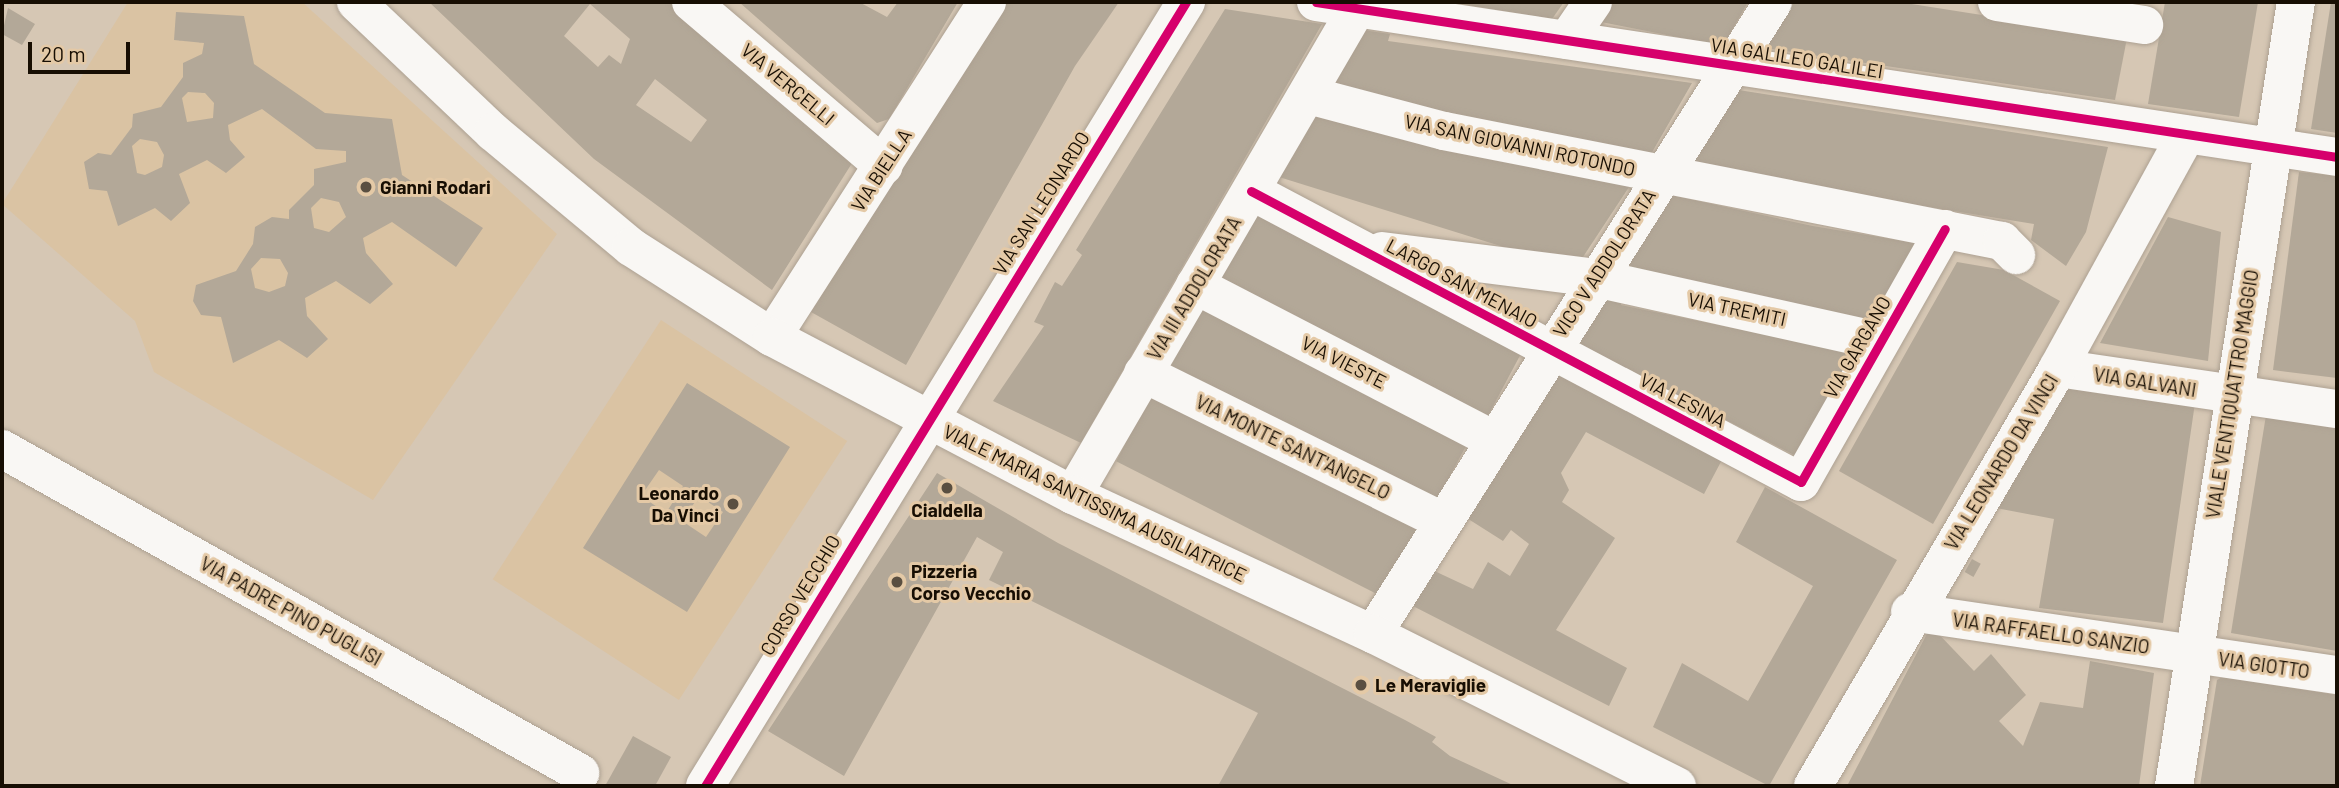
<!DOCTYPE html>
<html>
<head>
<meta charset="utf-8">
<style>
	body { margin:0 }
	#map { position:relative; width:2339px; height:788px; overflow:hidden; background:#d6c7b4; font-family:Barlow,sans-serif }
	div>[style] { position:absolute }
	.built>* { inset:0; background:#dac3a3; transform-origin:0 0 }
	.building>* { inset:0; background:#b3a898; transform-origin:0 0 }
	.roads { filter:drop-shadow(0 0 2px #ada192) drop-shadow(0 0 2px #ada192) }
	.minor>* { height:38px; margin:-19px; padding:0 19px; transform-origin:19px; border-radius:19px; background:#f9f7f4 }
	.major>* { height:38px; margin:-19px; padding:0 19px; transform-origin:19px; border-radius:19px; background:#f9f7f4 }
	.cycleway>* { height:9px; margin:-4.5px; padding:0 4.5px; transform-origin:4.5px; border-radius:4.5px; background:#d6006c }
	.dots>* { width:19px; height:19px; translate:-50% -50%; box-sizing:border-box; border:4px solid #e4c9a6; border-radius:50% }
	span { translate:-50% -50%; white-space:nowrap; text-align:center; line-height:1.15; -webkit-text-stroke:6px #e4c9a6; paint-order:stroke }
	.street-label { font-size:19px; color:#170e03 }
	.poi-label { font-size:19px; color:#170e03; font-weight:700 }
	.left { translate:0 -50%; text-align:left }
	.right { translate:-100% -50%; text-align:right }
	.frame { position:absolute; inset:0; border:4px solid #170e03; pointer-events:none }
	.scale { position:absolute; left:28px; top:42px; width:102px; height:32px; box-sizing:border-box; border:4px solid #170e03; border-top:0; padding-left:9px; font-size:21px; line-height:24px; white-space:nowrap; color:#170e03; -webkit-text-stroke:5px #e4c9a6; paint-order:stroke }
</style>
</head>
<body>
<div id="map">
	<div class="built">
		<div style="clip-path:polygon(128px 2px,302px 2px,557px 234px,373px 500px,154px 372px,135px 321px,2px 204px)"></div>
		<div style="left:661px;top:320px;width:222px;height:309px;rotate:33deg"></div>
	</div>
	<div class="building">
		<div style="clip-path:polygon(evenodd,429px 2px,673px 2px,854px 160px,772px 290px,594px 159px,429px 2px,590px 4px,630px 39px,621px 64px,609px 55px,598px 67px,564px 36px,590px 4px,429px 2px,655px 79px,707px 120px,691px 142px,636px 105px,655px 79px)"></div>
		<div style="clip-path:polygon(739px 2px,859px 2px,887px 17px,898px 2px,958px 2px,889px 119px,877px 123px)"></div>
		<div style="clip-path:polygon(1006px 2px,1119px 2px,1075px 66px,906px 365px,811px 312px)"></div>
		<div style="clip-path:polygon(1449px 2px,1564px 2px,1552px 19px)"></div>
		<div style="clip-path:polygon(1609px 2px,1748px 2px,1723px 46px,1596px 21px)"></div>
		<div style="clip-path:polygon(1789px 2px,1899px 2px,2127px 38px,2115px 100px,1758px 47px)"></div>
		<div style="clip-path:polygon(2165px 2px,2258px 2px,2239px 117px,2148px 104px)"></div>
		<div style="clip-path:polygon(2331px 2px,2337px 2px,2337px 133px,2311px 129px)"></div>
		<div style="clip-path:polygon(8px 8px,35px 24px,22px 45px,2px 34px)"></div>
		<div style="clip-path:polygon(1225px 9px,1322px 24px,1081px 443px,993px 401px,1044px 326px,1034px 322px,1055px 282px,1062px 286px,1082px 255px,1076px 250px)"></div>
		<div style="clip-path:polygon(evenodd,176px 12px,244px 16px,254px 64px,325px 113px,392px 119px,402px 175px,483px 228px,456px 267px,392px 222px,363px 238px,366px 253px,393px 284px,370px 304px,336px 281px,305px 298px,307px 316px,328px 339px,307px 358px,279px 340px,233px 363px,221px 317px,201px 315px,193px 301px,196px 285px,236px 271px,253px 244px,255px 227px,272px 217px,289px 219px,289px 210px,314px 185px,314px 169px,346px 162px,346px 151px,316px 149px,262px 109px,228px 125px,230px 140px,245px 157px,226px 173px,207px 160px,179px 174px,190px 203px,171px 221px,155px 208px,118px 226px,107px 191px,89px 189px,84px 162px,98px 153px,111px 155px,132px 127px,133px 114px,161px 107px,183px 77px,183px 63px,202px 54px,204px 43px,174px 40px,176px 12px,188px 92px,205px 93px,214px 103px,213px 118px,187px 122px,182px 98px,188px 92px,176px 12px,140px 139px,157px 142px,164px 155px,162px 167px,145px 175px,137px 173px,132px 146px,140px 139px,176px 12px,321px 198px,339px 202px,346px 217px,329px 232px,314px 228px,311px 208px,321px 198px,176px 12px,261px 258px,280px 259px,288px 273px,285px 286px,269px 292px,255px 288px,251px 269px,261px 258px)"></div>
		<div style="clip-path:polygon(1356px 29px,1390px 34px,1388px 41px,1692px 83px,1647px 161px,1325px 88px)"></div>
		<div style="clip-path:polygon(1732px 89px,2108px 147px,2086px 232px,2066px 266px,2031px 240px,2034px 224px,1683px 167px)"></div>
		<div style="clip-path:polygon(1313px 112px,1631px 184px,1579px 263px,1523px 253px,1279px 177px)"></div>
		<div style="clip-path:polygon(2299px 172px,2337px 176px,2337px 378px,2273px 370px)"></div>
		<div style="clip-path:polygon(1666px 194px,1813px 226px,1921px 244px,1873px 323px,1619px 267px)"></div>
		<div style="left:1258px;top:205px;width:302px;height:82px;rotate:28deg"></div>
		<div style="clip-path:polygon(2168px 217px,2221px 232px,2208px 361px,2100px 343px)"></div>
		<div style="clip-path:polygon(1957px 262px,2004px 270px,2060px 301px,1933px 524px,1839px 471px)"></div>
		<div style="clip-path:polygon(1597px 292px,1622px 296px,1621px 305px,1859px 354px,1798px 457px,1571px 340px)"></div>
		<div style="left:1205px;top:302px;width:298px;height:73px;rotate:28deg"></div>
		<div style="clip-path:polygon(1558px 368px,1725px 454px,1704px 494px,1586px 432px,1561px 473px,1569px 490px,1562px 502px,1615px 538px,1556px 630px,1627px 668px,1609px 706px,1409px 604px,1428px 568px,1473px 589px,1488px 562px,1510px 576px,1529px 544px,1511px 530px,1503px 541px,1462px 515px)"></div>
		<div style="clip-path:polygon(2071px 375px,2196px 396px,2163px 623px,2039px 608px,2054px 519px,1996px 508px)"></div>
		<div style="clip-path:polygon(evenodd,687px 383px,790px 447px,687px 612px,583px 548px,687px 383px,659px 470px,683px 486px,666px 513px,641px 496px,659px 470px,687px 383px,699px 496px,723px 512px,706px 537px,682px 521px,699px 496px)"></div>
		<div style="left:1153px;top:389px;width:298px;height:81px;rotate:27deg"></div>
		<div style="clip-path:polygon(2267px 409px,2337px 420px,2337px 651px,2231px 633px)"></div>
		<div style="clip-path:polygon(937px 473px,1058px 543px,1405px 720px,1436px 737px,1432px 742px,1450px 756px,1515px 786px,1218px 786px,1258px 713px,989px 580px,1003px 552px,977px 537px,844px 776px,768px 731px)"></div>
		<div style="clip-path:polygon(1765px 487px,1897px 560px,1769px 786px,1653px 727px,1682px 663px,1748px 701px,1813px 586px,1736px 542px)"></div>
		<div style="left:1972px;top:559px;width:10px;height:15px;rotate:29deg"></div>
		<div style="clip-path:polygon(1931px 626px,1974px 671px,1991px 654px,2026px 695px,1999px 721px,2023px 746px,2040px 702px,2083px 708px,2090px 661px,2154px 673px,2139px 786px,1847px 786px)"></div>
		<div style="clip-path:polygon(2222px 677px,2337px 695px,2337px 786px,2200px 786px,2217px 680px)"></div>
		<div style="clip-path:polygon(633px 736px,671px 757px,655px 786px,605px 786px)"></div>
	</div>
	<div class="roads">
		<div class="minor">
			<div style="left:691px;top:2px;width:253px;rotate:40.4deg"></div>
			<div style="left:1316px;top:2px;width:1033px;rotate:8.63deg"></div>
			<div style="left:1997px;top:2px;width:149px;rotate:8.9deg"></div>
			<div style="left:1567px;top:40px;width:46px;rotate:-55.6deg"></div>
			<div style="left:1308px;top:95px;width:141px;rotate:14.8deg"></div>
			<div style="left:1444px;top:131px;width:569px;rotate:11.15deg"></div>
			<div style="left:2002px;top:241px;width:20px;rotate:45deg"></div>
			<div style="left:1251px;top:191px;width:622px;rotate:27.88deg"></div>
			<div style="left:1801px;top:482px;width:291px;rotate:-60.4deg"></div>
			<div style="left:1382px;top:251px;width:215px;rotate:7.2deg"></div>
			<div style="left:1595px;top:278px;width:291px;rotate:12.5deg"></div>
			<div style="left:1195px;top:285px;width:335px;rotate:27.4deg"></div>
			<div style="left:772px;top:337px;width:398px;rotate:-57.3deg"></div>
			<div style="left:2058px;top:368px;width:282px;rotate:8.4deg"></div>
			<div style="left:1143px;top:373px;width:335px;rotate:26.3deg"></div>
			<div style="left:2px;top:449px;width:663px;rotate:29.27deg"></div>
			<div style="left:1073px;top:495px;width:564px;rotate:-59.75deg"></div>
			<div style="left:1910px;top:612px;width:432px;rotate:8.4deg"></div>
			<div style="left:1373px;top:634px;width:748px;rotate:-57.67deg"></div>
			<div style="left:705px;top:786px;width:920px;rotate:-58.47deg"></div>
			<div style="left:1813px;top:786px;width:485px;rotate:-59.6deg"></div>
			<div style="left:2058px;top:368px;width:266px;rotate:-61.2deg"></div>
			<div style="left:2174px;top:786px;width:793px;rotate:-81.16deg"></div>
		</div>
		<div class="major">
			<div style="left:356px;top:2px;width:189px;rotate:43.5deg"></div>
			<div style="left:493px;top:132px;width:180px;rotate:39.8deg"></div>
			<div style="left:631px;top:247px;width:167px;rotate:32.6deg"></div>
			<div style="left:772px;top:337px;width:340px;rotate:27.7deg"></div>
			<div style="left:1073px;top:495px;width:331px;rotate:24.9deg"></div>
			<div style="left:1373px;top:634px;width:340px;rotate:26.6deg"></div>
		</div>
	</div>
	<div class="cycleway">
		<div style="left:1316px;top:2px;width:1033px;rotate:8.63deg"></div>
		<div style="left:1251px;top:191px;width:622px;rotate:27.88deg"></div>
		<div style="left:1801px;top:482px;width:291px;rotate:-60.4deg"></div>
		<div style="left:705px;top:786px;width:920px;rotate:-58.47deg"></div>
	</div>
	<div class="dots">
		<div style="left:366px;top:187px;background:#5a4f41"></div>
		<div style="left:947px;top:488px;background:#5a4f41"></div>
		<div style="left:733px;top:504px;background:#5a4f41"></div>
		<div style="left:897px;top:582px;background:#5a4f41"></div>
		<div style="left:1361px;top:685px;background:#5a4f41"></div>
	</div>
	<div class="street-label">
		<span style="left:1797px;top:58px;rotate:9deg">VIA GALILEO GALILEI</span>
		<span style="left:788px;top:84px;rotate:40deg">VIA VERCELLI</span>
		<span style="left:1520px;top:145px;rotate:12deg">VIA SAN GIOVANNI ROTONDO</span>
		<span style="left:881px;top:170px;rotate:-57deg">VIA BIELLA</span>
		<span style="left:1041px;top:203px;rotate:-58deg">VIA SAN LEONARDO</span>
		<span style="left:1604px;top:263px;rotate:-57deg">VICO V ADDOLORATA</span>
		<span style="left:1462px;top:283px;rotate:28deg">LARGO SAN MENAIO</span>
		<span style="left:1194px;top:288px;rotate:-59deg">VIA III ADDOLORATA</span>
		<span style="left:1737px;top:309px;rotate:12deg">VIA TREMITI</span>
		<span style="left:1857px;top:347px;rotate:-60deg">VIA GARGANO</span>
		<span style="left:1344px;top:362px;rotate:27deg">VIA VIESTE</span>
		<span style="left:2145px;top:382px;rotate:9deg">VIA GALVANI</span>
		<span style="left:2232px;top:394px;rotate:-81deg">VIALE VENTIQUATTRO MAGGIO</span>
		<span style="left:1683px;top:400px;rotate:28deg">VIA LESINA</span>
		<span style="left:1293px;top:447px;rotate:26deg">VIA MONTE SANT'ANGELO</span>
		<span style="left:2001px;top:462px;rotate:-59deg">VIA LEONARDO DA VINCI</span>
		<span style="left:1095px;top:503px;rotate:26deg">VIALE MARIA SANTISSIMA AUSILIATRICE</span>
		<span style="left:800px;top:595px;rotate:-59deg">CORSO VECCHIO</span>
		<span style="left:291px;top:611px;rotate:29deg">VIA PADRE PINO PUGLISI</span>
		<span style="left:2051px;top:633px;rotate:8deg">VIA RAFFAELLO SANZIO</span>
		<span style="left:2264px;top:665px;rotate:8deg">VIA GIOTTO</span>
	</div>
	<div class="poi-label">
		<span class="left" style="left:380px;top:187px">Gianni Rodari</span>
		<span class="right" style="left:719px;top:504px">Leonardo<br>Da Vinci</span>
		<span style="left:947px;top:510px">Cialdella</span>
		<span class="left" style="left:911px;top:582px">Pizzeria<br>Corso Vecchio</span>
		<span class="left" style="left:1375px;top:685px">Le Meraviglie</span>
	</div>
	<div class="frame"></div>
	<div class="scale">20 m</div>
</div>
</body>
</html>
